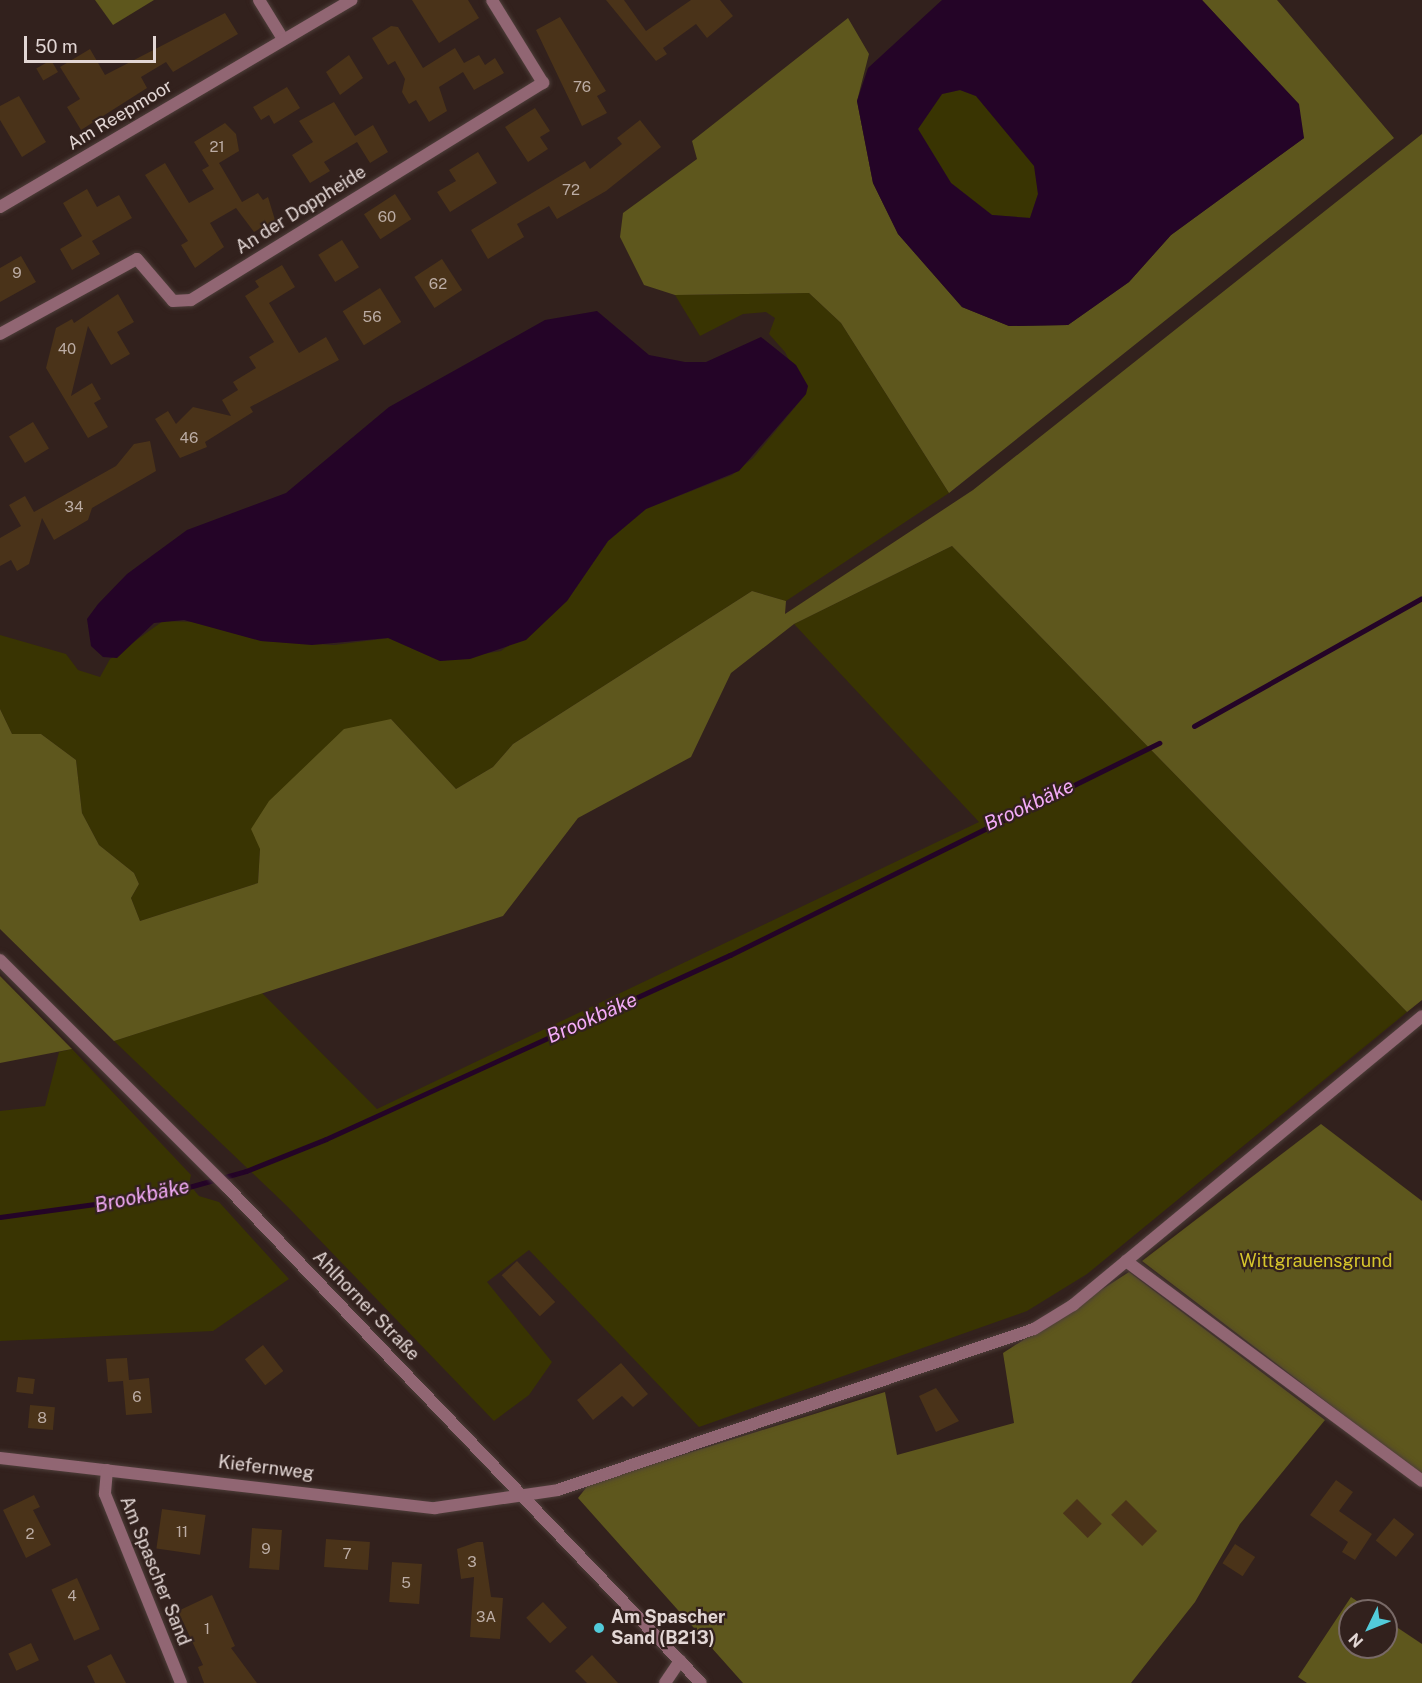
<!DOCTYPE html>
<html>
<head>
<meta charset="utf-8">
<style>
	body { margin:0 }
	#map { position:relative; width:1422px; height:1683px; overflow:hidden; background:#32211d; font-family:"Public Sans",sans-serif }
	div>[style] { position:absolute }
	.green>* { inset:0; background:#393402 }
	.forest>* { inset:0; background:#5e571d }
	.water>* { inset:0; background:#240427 }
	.stream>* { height:5px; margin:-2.5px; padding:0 2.5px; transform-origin:2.5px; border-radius:2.5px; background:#240427 }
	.building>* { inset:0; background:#4a3319; transform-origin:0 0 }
	.roads { filter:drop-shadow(0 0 2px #4e3e3a) drop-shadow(0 0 2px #4e3e3a) }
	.minor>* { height:12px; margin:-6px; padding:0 6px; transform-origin:6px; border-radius:6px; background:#916673 }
	.tertiary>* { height:12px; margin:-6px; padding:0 6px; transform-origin:6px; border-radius:6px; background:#916673 }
	.dots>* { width:16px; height:16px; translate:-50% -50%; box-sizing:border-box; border:3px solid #32211d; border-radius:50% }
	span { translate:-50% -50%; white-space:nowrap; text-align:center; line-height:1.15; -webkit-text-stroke:4.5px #32211d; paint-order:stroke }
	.number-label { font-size:15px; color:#bcada5 }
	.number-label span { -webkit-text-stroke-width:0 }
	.street-label { font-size:18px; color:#e2d6d4 }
	.park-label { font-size:18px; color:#d6c52c }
	.poi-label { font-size:18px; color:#e2d6d4; font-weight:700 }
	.left { translate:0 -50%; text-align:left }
	.water-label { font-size:20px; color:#f4acf8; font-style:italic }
	.north { position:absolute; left:1338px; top:1599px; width:60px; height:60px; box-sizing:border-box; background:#32211d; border:2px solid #786966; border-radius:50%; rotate:227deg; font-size:16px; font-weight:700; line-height:24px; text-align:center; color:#e2d6d4 }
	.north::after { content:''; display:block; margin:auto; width:21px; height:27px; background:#52cbda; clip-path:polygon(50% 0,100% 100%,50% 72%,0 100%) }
	.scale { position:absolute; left:24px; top:36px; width:132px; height:27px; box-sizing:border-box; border:3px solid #e2d6d4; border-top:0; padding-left:8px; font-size:18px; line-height:21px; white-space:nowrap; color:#e2d6d4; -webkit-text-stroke:4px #32211d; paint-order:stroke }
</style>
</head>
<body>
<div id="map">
	<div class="green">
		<div style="clip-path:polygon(960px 90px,976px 96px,1035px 166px,1038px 194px,1030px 218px,992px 215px,951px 183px,918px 129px,942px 94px)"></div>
		<div style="clip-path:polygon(809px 293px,841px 323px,949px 493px,786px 601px,752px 591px,513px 744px,493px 767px,456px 789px,391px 719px,260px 849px,258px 883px,140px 921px,131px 898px,139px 884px,134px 873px,99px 845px,82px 813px,76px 760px,41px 734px,12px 734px,0 709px,0 635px,66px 654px,78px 670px,100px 677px,110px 659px,163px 621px,197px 622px,261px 641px,334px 645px,389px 638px,440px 661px,501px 651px,567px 601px,608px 541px,646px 509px,732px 475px,753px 458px,806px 394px,785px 352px,769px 334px,775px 318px,766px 312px,743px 314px,700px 336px,675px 295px)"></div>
		<div style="clip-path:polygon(952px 546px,1407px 1012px,1087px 1274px,1027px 1311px,699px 1427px,529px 1250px,487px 1282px,552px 1362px,529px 1395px,494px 1421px,288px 1207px,114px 1041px,262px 993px,377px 1109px,979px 822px,794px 624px)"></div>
		<div style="clip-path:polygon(72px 1049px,191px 1175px,189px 1184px,199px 1196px,219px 1202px,289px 1279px,213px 1331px,0 1341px,0 1111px,45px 1106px,59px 1052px)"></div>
	</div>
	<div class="forest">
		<div style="clip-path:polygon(95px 0,154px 0,113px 25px)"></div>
		<div style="clip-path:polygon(1202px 0,1277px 0,1394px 138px,949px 493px,841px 323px,809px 293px,675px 295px,644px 285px,620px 237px,623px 213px,697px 159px,692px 141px,848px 18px,869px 54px,857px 101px,873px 183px,898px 234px,962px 307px,1009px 326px,1068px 325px,1129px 282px,1171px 235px,1304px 138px,1253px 55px)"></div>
		<div style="clip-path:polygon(1422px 134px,1422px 1000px,1407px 1012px,952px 546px,794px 624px,731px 673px,691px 757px,578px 818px,503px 916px,114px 1041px,0 929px,0 709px,12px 734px,41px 734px,76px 760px,82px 813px,99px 845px,134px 873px,139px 884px,131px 898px,140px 921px,258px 883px,260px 849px,251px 829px,269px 801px,344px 729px,391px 719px,456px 789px,493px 767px,513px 744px,752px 591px,786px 601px,785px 614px,973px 490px)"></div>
		<div style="clip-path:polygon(0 976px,72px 1049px,0 1063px)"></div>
		<div style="clip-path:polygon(1321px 1124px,1422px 1201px,1422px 1475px,1142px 1261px)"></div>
		<div style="clip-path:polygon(1129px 1272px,1325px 1420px,1240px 1524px,1195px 1602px,1131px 1683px,743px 1683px,578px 1498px,589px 1484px,885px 1392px,897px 1455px,1014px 1423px,1003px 1353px)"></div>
		<div style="clip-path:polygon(1351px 1597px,1372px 1611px,1350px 1611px,1350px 1647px,1386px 1647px,1386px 1620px,1422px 1644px,1422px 1683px,1307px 1683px,1298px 1677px)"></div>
	</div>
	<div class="water">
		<div style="clip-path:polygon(evenodd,942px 0,1202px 0,1299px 104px,1304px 138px,1171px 235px,1129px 282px,1068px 325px,1009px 326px,962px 307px,898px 234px,873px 183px,857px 101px,868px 68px,942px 0,960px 90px,976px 96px,1034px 166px,1038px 194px,1030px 218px,992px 215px,951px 183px,918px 129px,942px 94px,960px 90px)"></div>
		<div style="clip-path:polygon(597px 311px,649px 355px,685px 362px,706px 362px,761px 337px,796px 365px,808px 386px,806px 394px,739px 471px,646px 509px,608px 541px,567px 601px,526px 640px,470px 659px,440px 661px,388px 638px,312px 645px,261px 641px,184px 620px,154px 623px,117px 658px,103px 657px,91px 646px,87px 619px,98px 604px,127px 574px,187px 530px,286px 493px,389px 407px,545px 320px)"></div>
	</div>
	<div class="stream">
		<div style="left:1194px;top:726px;width:261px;rotate:-29.3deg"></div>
		<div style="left:0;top:1217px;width:162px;rotate:-7.8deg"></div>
		<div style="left:160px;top:1195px;width:89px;rotate:-15.6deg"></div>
		<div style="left:246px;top:1171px;width:86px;rotate:-21.8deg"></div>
		<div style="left:326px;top:1139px;width:444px;rotate:-24.5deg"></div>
		<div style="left:730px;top:955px;width:479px;rotate:-26.3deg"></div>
	</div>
	<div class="building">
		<div style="clip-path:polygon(412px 0,468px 0,479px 18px,439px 43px)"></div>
		<div style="clip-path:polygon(606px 0,624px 0,646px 31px,691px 0,720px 0,733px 16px,707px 38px,696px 24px,663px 48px,667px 54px,656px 61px)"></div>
		<div style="clip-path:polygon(225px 13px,238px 34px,173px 72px,166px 62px,141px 77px,147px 88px,81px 130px,67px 107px,80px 99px,60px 67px,90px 49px,105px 75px)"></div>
		<div style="clip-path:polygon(560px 17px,606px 91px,597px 96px,607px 113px,582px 126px,536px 30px)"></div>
		<div style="clip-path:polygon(391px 26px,398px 27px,423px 68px,455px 48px,464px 63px,479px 55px,485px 65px,495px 58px,504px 73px,474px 90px,463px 72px,439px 87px,447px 111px,429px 122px,416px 100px,409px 104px,402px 92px,405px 79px,395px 61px,388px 65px,372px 38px)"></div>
		<div style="clip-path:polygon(349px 55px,363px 78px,340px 95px,326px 72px)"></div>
		<div style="left:51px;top:60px;width:14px;height:17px;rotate:60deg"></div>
		<div style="clip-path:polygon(287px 87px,300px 108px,274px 124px,269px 115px,261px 120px,253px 107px)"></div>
		<div style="clip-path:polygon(19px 96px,46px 142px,22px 157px,0 120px,0 106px)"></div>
		<div style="clip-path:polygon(334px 102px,355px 136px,373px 125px,388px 152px,370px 163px,357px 142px,324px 162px,330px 171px,310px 183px,292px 155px,313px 142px,299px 121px)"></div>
		<div style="clip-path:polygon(535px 108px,550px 131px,540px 137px,548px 149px,528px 162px,505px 127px)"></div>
		<div style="clip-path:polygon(640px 120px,661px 147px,606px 191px,557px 219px,549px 206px,517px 224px,524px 237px,488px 259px,471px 230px,585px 161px,590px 169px,622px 144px,617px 138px)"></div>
		<div style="clip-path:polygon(225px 123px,236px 134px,239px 151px,219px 163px,242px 202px,258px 193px,263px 200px,268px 197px,275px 220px,254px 232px,236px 208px,210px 223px,224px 247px,195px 268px,181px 245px,188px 241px,145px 175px,165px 163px,189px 203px,214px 189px,202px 170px,209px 166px,194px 142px)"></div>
		<div style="clip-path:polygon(478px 152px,497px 183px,450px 212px,437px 192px,456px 181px,449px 170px)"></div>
		<div style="clip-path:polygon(87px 189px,97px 207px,119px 195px,132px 218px,92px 241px,100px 254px,72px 270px,60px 249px,82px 236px,63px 203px)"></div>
		<div style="left:395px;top:194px;width:30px;height:37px;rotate:57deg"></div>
		<div style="left:342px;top:240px;width:32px;height:28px;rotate:58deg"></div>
		<div style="clip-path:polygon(21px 256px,36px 282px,0 302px,0 268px)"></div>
		<div style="left:442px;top:259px;width:37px;height:33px;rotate:57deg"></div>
		<div style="clip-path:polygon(282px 265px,295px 287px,269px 303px,299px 353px,326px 337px,339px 360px,250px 407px,253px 412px,205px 442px,207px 447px,180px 458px,155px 419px,168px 411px,176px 424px,193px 407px,231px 416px,222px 400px,238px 390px,233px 382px,256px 368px,249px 357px,274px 342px,245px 296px,259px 287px,255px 281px)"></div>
		<div style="left:380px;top:288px;width:40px;height:44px;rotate:58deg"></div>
		<div style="clip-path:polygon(118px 294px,134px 322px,117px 332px,130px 354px,111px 365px,88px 326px,71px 396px,92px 383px,101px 399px,94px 403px,108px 427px,88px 438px,46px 368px,56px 328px,72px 319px,74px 323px)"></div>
		<div style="left:33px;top:422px;width:31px;height:28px;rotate:59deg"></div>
		<div style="clip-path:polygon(150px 441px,156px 471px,92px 508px,88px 520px,54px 540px,42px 518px,29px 564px,17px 571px,11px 560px,0 566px,0 538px,21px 526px,9px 505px,25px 496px,34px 512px,116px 466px,134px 444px)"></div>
		<div style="left:517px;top:1261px;width:56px;height:21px;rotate:47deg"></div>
		<div style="left:263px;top:1345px;width:33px;height:23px;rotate:52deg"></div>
		<div style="clip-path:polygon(127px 1358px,129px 1380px,149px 1378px,152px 1413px,126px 1415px,123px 1381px,108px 1382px,106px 1359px)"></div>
		<div style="clip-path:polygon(621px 1363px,648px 1394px,633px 1407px,622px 1396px,593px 1420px,577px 1400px)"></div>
		<div style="left:18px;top:1377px;width:17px;height:15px;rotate:7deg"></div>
		<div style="clip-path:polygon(936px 1388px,959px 1421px,936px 1432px,919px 1396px)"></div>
		<div style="left:30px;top:1405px;width:25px;height:23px;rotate:5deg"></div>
		<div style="clip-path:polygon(1336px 1480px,1353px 1492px,1339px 1511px,1372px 1534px,1355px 1560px,1342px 1552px,1348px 1542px,1310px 1515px)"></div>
		<div style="clip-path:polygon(34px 1495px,40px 1507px,33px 1510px,51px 1545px,26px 1558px,3px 1510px)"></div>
		<div style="left:1077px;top:1499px;width:35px;height:20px;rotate:45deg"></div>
		<div style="left:1126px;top:1500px;width:44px;height:21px;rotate:45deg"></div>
		<div style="left:162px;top:1509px;width:44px;height:40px;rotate:8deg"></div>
		<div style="left:1394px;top:1518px;width:26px;height:29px;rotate:39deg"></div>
		<div style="left:252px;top:1528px;width:30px;height:40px;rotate:4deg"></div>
		<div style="left:326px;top:1539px;width:44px;height:28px;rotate:4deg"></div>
		<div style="clip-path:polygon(477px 1542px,483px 1542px,491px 1597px,503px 1598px,500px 1639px,470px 1637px,474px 1577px,461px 1579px,457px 1549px)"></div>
		<div style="left:1235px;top:1544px;width:24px;height:23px;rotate:33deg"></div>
		<div style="left:392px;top:1562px;width:30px;height:40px;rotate:4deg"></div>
		<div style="left:77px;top:1578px;width:56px;height:28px;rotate:66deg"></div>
		<div style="clip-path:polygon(212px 1595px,235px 1646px,231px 1648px,257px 1683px,204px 1683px,198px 1667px,203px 1665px,178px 1611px)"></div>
		<div style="left:543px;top:1602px;width:35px;height:23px;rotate:47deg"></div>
		<div style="left:31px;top:1643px;width:19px;height:25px;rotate:65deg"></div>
		<div style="clip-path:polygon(111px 1654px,126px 1683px,95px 1683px,87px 1666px)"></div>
		<div style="clip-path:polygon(592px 1655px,618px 1683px,587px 1683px,575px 1671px)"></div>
	</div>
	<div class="roads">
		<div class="minor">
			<div style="left:259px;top:0;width:46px;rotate:58.4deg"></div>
			<div style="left:0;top:207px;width:408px;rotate:-30.5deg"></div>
			<div style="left:0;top:334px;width:156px;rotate:-28.7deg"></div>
			<div style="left:137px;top:259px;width:55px;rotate:49.4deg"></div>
			<div style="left:173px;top:301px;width:18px;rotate:-3deg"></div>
			<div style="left:191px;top:300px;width:414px;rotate:-31.7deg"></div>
			<div style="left:543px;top:83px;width:97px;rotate:-121.6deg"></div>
			<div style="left:1126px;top:1261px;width:369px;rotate:36.6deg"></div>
			<div style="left:0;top:1458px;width:438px;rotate:6.6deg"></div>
			<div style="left:435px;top:1508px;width:124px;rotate:-8.3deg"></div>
			<div style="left:558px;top:1490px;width:502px;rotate:-18.69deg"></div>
			<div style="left:1034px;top:1329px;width:46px;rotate:-31.6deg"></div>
			<div style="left:1073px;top:1305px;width:453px;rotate:-39.6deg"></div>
			<div style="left:107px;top:1470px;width:24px;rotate:95deg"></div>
			<div style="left:105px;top:1494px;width:204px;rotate:68.1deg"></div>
			<div style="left:665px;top:1683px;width:27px;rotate:-56deg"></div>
		</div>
		<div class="tertiary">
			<div style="left:0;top:960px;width:320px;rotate:45deg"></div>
			<div style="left:226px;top:1186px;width:687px;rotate:46.3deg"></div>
		</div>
	</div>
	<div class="dots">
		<div style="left:599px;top:1628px;background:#52cbda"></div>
	</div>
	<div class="number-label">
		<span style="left:582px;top:87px">76</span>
		<span style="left:217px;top:147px">21</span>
		<span style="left:571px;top:190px">72</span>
		<span style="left:387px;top:217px">60</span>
		<span style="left:17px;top:273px">9</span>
		<span style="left:438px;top:284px">62</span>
		<span style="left:372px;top:317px">56</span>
		<span style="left:67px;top:349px">40</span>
		<span style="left:189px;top:438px">46</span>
		<span style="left:74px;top:507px">34</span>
		<span style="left:137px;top:1397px">6</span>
		<span style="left:42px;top:1418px">8</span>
		<span style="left:182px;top:1532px">11</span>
		<span style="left:30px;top:1534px">2</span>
		<span style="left:266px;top:1549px">9</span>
		<span style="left:347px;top:1554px">7</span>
		<span style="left:472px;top:1562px">3</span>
		<span style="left:406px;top:1583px">5</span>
		<span style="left:72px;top:1596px">4</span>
		<span style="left:486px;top:1617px">3A</span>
		<span style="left:207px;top:1629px">1</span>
	</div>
	<div class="street-label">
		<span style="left:120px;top:115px;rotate:-31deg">Am Reepmoor</span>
		<span style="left:301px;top:210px;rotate:-32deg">An der Doppheide</span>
		<span style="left:366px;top:1306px;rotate:46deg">Ahlhorner Straße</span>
		<span style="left:266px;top:1468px;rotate:7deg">Kiefernweg</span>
		<span style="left:155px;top:1571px;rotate:68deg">Am Spascher Sand</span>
	</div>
	<div class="park-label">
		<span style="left:1316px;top:1261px">Wittgrauensgrund</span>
	</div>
	<div class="poi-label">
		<span class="left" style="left:611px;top:1628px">Am Spascher<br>Sand (B213)</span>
	</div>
	<div class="water-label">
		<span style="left:1029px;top:805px;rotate:-25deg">Brookbäke</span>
		<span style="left:592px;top:1018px;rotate:-24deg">Brookbäke</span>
		<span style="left:142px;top:1196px;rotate:-12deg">Brookbäke</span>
	</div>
	<div class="north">N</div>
	<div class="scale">50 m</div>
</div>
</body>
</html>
